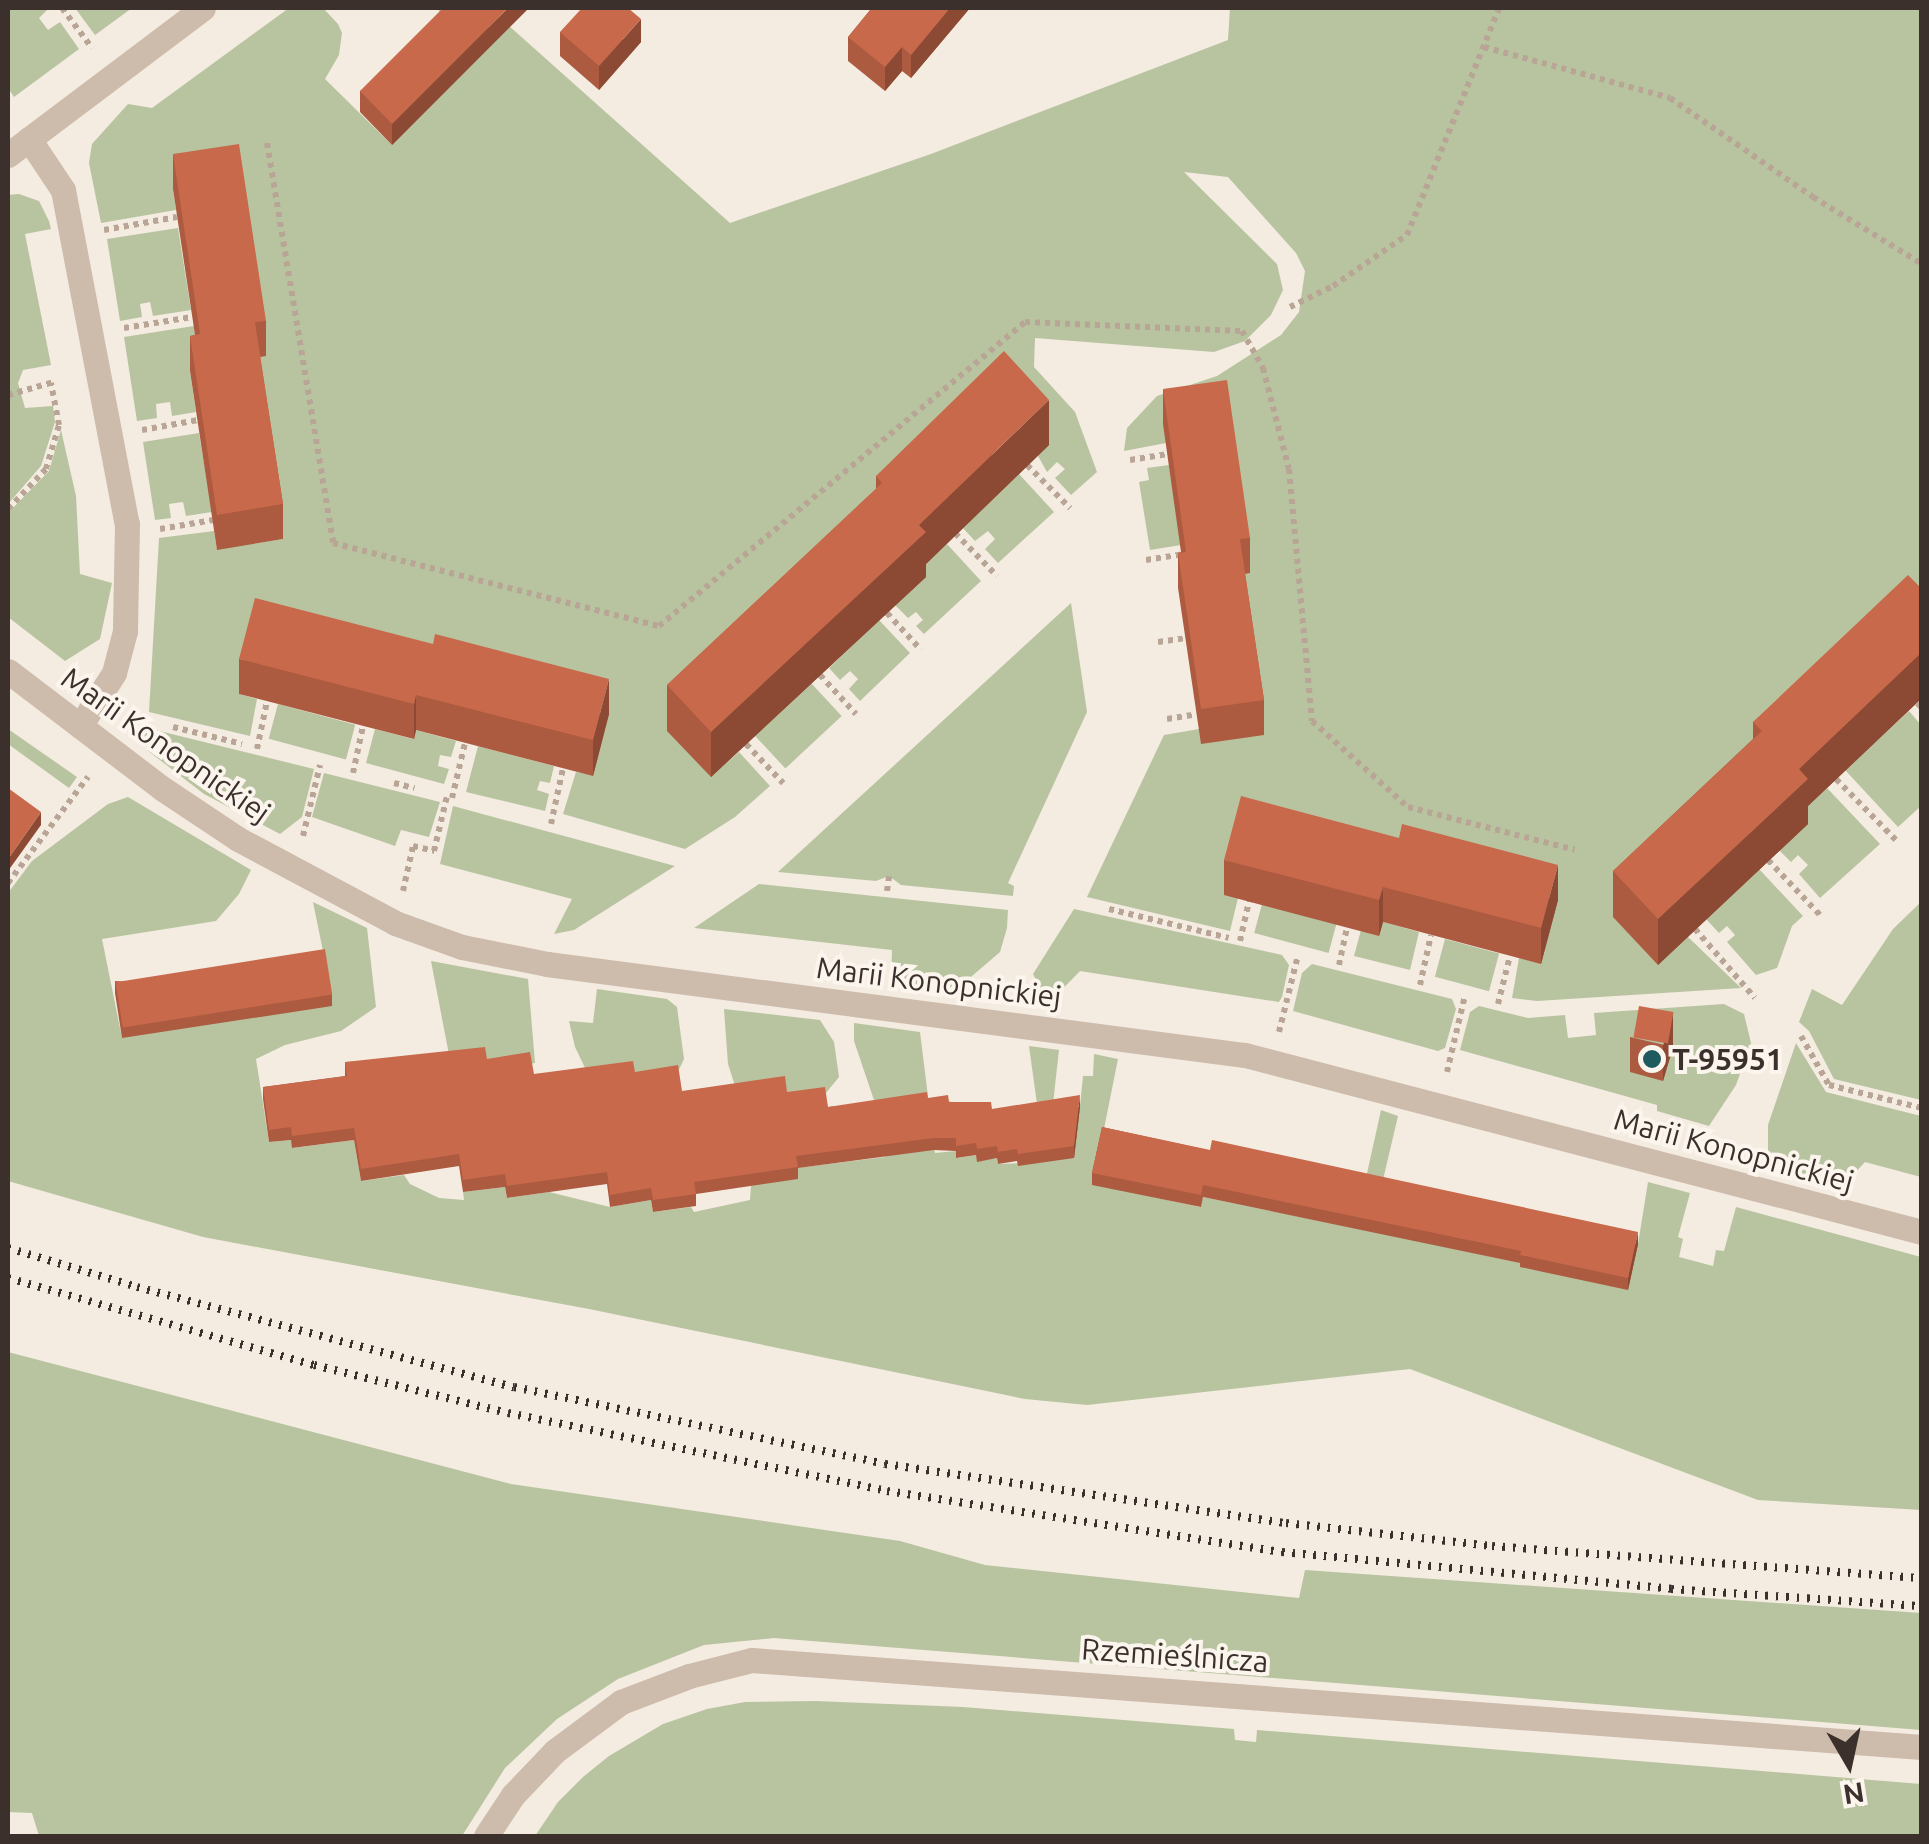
<!DOCTYPE html>
<html>
<head>
<meta charset="utf-8">
<style>
	body { margin:0 }
	#map { position:relative; width:1929px; height:1844px; overflow:hidden; background:#f4ebe1; font-family:Ubuntu,sans-serif }
	div>[style] { position:absolute }
	.green>* { inset:0; background:#b8c4a0; transform-origin:0 0 }
	.path>* { height:6px; margin-top:-3px; transform-origin:0; background:repeating-linear-gradient(90deg,#b9a596 0 5px,transparent 0 10px) }
	.minor>* { height:25px; margin:-12.5px; padding:0 12.5px; transform-origin:12.5px; border-radius:12.5px; background:#cdbbac }
	.rail>* { height:8px; margin-top:-4px; transform-origin:0; background:repeating-linear-gradient(90deg,#3b302b 0 2.5px,transparent 0 10.5px) }
	.wall>* { inset:0; background:#ac5a40 }
	.shaded-wall>* { inset:0; background:#8c4a34 }
	.building>* { inset:0; background:#c8694b; transform-origin:0 0 }
	.dots>* { width:28px; height:28px; translate:-50% -50%; box-sizing:border-box; border:5px solid #fbf5ee; border-radius:50% }
	span { translate:-50% -50%; white-space:nowrap; text-align:center; line-height:1.15; -webkit-text-stroke:8px #fbf5ee; paint-order:stroke }
	.street-label { font-size:30px; color:#3b302b }
	.poi-label { font-size:30px; color:#3b302b; font-weight:700 }
	.left { translate:0 -50%; text-align:left }
	.frame { position:absolute; inset:0; border:10px solid #3b302b; pointer-events:none }
	.north { position:absolute; left:1799px; top:1714px; width:100px; height:100px; -webkit-text-stroke:8px #fbf5ee; paint-order:stroke; rotate:171deg; font-size:28px; font-weight:700; line-height:40px; text-align:center; color:#3b302b }
	.north::after { content:''; display:block; margin:auto; width:35px; height:45px; background:#3b302b; clip-path:polygon(50% 0,100% 100%,50% 72%,0 100%) }
</style>
</head>
<body>
<div id="map">
	<div class="green">
		<div style="clip-path:polygon(8px 8px,49px 8px,39px 18px,48px 30px,60px 22px,79px 49px,14px 97px,8px 88px)"></div>
		<div style="clip-path:polygon(75px 8px,132px 8px,95px 35px)"></div>
		<div style="clip-path:polygon(289px 8px,323px 8px,338px 24px,342px 33px,339px 55px,325px 79px,392px 145px,451px 22px,436px 8px,489px 8px,730px 223px,931px 154px,1228px 40px,1230px 8px,1921px 8px,1921px 635px,1688px 937px,1741px 988px,1537px 1001px,1512px 998px,1519px 958px,1541px 963px,1557px 901px,1238px 898px,1230px 931px,1087px 897px,1164px 735px,1199px 729px,1240px 574px,1250px 573px,1166px 443px,1124px 451px,1127px 428px,1157px 396px,1217px 376px,1281px 335px,1299px 312px,1305px 271px,1296px 253px,1228px 177px,1184px 172px,1277px 264px,1283px 290px,1271px 315px,1245px 341px,1214px 352px,1035px 338px,1034px 367px,1075px 412px,1097px 472px,1071px 495px,1055px 478px,1065px 469px,1057px 462px,1047px 472px,1005px 397px,710px 777px,739px 752px,770px 786px,735px 817px,685px 849px,563px 814px,576px 772px,593px 775px,609px 714px,239px 694px,257px 699px,250px 736px,149px 712px,159px 538px,214px 531px,217px 549px,283px 539px,173px 189px,176px 210px,101px 223px,89px 163px,92px 144px,128px 104px,152px 108px)"></div>
		<div style="clip-path:polygon(19px 194px,39px 201px,49px 221px,51px 229px,25px 234px,51px 365px,23px 370px,18px 383px,25px 408px,53px 406px,55px 422px,41px 466px,8px 504px,8px 195px)"></div>
		<div style="clip-path:polygon(178px 228px,191px 310px,153px 316px,150px 302px,140px 304px,142px 317px,120px 321px,107px 239px)"></div>
		<div style="clip-path:polygon(194px 326px,200px 369px,190px 371px,196px 412px,172px 416px,170px 402px,156px 404px,157px 418px,137px 421px,124px 337px)"></div>
		<div style="clip-path:polygon(61px 430px,76px 496px,80px 574px,112px 583px,100px 639px,65px 661px,8px 617px,8px 513px,49px 471px)"></div>
		<div style="clip-path:polygon(199px 433px,212px 512px,186px 516px,183px 502px,169px 504px,171px 518px,155px 520px,143px 442px)"></div>
		<div style="clip-path:polygon(1169px 465px,1181px 545px,1150px 550px,1139px 482px,1149px 480px,1147px 468px)"></div>
		<div style="clip-path:polygon(1019px 474px,1054px 512px,998px 563px,985px 549px,995px 539px,988px 531px,975px 541px,962px 527px)"></div>
		<div style="clip-path:polygon(947px 544px,981px 581px,924px 634px,916px 626px,923px 620px,916px 612px,908px 618px,895px 605px,919px 570px)"></div>
		<div style="clip-path:polygon(1071px 603px,1087px 712px,1008px 883px,1014px 886px,1013px 896px,901px 885px,889px 876px,876px 881px,778px 872px)"></div>
		<div style="clip-path:polygon(879px 620px,910px 653px,860px 701px,849px 689px,858px 679px,850px 671px,840px 680px,829px 668px)"></div>
		<div style="left:811px;top:683px;width:45px;height:77px;rotate:47deg"></div>
		<div style="left:278px;top:704px;width:80px;height:36px;rotate:15deg"></div>
		<div style="clip-path:polygon(1909px 711px,1921px 725px,1921px 806px,1898px 827px,1845px 770px)"></div>
		<div style="clip-path:polygon(139px 726px,314px 769px,302px 817px,280px 834px,204px 794px,147px 750px)"></div>
		<div style="clip-path:polygon(8px 729px,77px 777px,69px 788px,8px 744px)"></div>
		<div style="clip-path:polygon(375px 729px,413px 739px,416px 730px,456px 741px,451px 757px,440px 755px,438px 766px,449px 769px,444px 784px,366px 763px)"></div>
		<div style="clip-path:polygon(478px 746px,554px 766px,550px 783px,540px 781px,537px 790px,549px 794px,545px 811px,466px 792px)"></div>
		<div style="clip-path:polygon(324px 773px,440px 802px,429px 837px,401px 830px,395px 846px,312px 817px)"></div>
		<div style="clip-path:polygon(1827px 788px,1880px 844px,1820px 898px,1799px 874px,1808px 865px,1798px 855px,1791px 862px,1779px 850px,1799px 814px)"></div>
		<div style="clip-path:polygon(128px 797px,251px 870px,239px 894px,216px 921px,102px 939px,122px 1038px,325px 961px,313px 902px,367px 928px,376px 1007px,341px 1031px,285px 1045px,256px 1059px,269px 1142px,291px 1140px,293px 1148px,354px 1140px,361px 1181px,404px 1175px,410px 1184px,439px 1198px,464px 1200px,463px 1192px,505px 1187px,507px 1198px,549px 1192px,610px 1207px,651px 1200px,653px 1212px,691px 1207px,694px 1212px,750px 1200px,751px 1186px,796px 1168px,885px 1157px,877px 1109px,854px 1041px,854px 1023px,920px 1032px,935px 1153px,956px 1151px,957px 1158px,976px 1155px,978px 1161px,997px 1158px,998px 1164px,1045px 1162px,1029px 1046px,1059px 1050px,1052px 1113px,1079px 1116px,1083px 1076px,1093px 1076px,1094px 1054px,1118px 1059px,1093px 1184px,1200px 1207px,1203px 1197px,1355px 1228px,1381px 1110px,1398px 1116px,1371px 1231px,1521px 1263px,1638px 1244px,1648px 1182px,1690px 1193px,1678px 1237px,1683px 1239px,1679px 1257px,1713px 1266px,1716px 1250px,1724px 1251px,1736px 1207px,1921px 1257px,1921px 1510px,1758px 1500px,1410px 1369px,1087px 1405px,1025px 1399px,589px 1309px,203px 1237px,8px 1181px,8px 893px,32px 861px,108px 804px)"></div>
		<div style="clip-path:polygon(453px 806px,675px 866px,574px 930px,554px 934px,572px 899px,440px 864px)"></div>
		<div style="clip-path:polygon(1759px 869px,1803px 916px,1792px 926px,1777px 968px,1756px 975px,1727px 942px,1735px 935px,1727px 926px,1719px 933px,1706px 919px)"></div>
		<div style="clip-path:polygon(759px 884px,1008px 910px,1007px 928px,1000px 952px,965px 982px,946px 989px,891px 984px,892px 950px,694px 928px)"></div>
		<div style="clip-path:polygon(1921px 902px,1921px 1100px,1834px 1079px,1809px 1031px,1799px 1022px,1812px 989px,1842px 1005px,1893px 929px)"></div>
		<div style="left:1262px;top:904px;width:77px;height:30px;rotate:15deg"></div>
		<div style="clip-path:polygon(1074px 909px,1282px 955px,1289px 965px,1282px 997px,1279px 1002px,1080px 971px,1048px 1004px,1033px 974px)"></div>
		<div style="clip-path:polygon(1383px 922px,1419px 932px,1410px 970px,1354px 956px,1361px 930px)"></div>
		<div style="left:1445px;top:939px;width:56px;height:39px;rotate:15deg"></div>
		<div style="clip-path:polygon(431px 961px,528px 979px,535px 1063px,487px 1071px,451px 1065px)"></div>
		<div style="clip-path:polygon(1312px 964px,1452px 999px,1456px 1009px,1445px 1048px,1438px 1051px,1293px 1011px,1302px 973px)"></div>
		<div style="clip-path:polygon(597px 989px,667px 999px,677px 1007px,684px 1059px,675px 1078px,587px 1072px,575px 1047px,569px 1021px,593px 1023px)"></div>
		<div style="clip-path:polygon(1724px 1004px,1744px 1014px,1751px 1043px,1736px 1085px,1709px 1126px,1657px 1111px,1657px 1105px,1460px 1050px,1470px 1012px,1479px 1006px,1528px 1018px,1565px 1015px,1568px 1038px,1596px 1035px,1594px 1013px)"></div>
		<div style="clip-path:polygon(724px 1009px,820px 1020px,834px 1042px,839px 1077px,821px 1099px,738px 1095px,728px 1064px)"></div>
		<div style="clip-path:polygon(1796px 1043px,1826px 1092px,1921px 1116px,1921px 1177px,1865px 1162px,1840px 1189px,1798px 1179px,1776px 1163px,1768px 1151px,1768px 1125px)"></div>
		<div style="clip-path:polygon(8px 1352px,511px 1484px,900px 1541px,985px 1565px,1299px 1598px,1305px 1570px,1921px 1613px,1921px 1730px,774px 1638px,704px 1645px,618px 1679px,557px 1719px,505px 1768px,462px 1836px,39px 1836px,32px 1813px,8px 1812px)"></div>
		<div style="clip-path:polygon(815px 1701px,963px 1707px,1234px 1729px,1235px 1740px,1256px 1742px,1257px 1730px,1921px 1784px,1921px 1836px,535px 1836px,558px 1802px,583px 1777px,609px 1756px,663px 1724px,707px 1709px,745px 1702px)"></div>
	</div>
	<div class="path">
		<div style="left:62px;top:8px;width:50px;rotate:53.1deg"></div>
		<div style="left:1484px;top:47px;width:193px;rotate:15.3deg"></div>
		<div style="left:1670px;top:98px;width:174px;rotate:34.7deg"></div>
		<div style="left:1813px;top:197px;width:128px;rotate:31.6deg"></div>
		<div style="left:267px;top:143px;width:405px;rotate:80.6deg"></div>
		<div style="left:333px;top:543px;width:336px;rotate:14.3deg"></div>
		<div style="left:659px;top:626px;width:476px;rotate:-39.7deg"></div>
		<div style="left:1025px;top:322px;width:217px;rotate:2.4deg"></div>
		<div style="left:1242px;top:331px;width:43px;rotate:60.4deg"></div>
		<div style="left:1263px;top:368px;width:104px;rotate:75.6deg"></div>
		<div style="left:1289px;top:469px;width:253px;rotate:84.8deg"></div>
		<div style="left:1312px;top:721px;width:129px;rotate:41.9deg"></div>
		<div style="left:1408px;top:807px;width:172px;rotate:14.4deg"></div>
		<div style="left:104px;top:230px;width:74px;rotate:-10.1deg"></div>
		<div style="left:1290px;top:307px;width:48px;rotate:-26deg"></div>
		<div style="left:1333px;top:286px;width:90px;rotate:-34.6deg"></div>
		<div style="left:1407px;top:235px;width:245px;rotate:-67.9deg"></div>
		<div style="left:124px;top:328px;width:69px;rotate:-9.2deg"></div>
		<div style="left:8px;top:395px;width:48px;rotate:-15.8deg"></div>
		<div style="left:142px;top:430px;width:57px;rotate:-10.1deg"></div>
		<div style="left:1130px;top:460px;width:37px;rotate:-9deg"></div>
		<div style="left:1027px;top:465px;width:61px;rotate:45deg"></div>
		<div style="left:8px;top:509px;width:55px;rotate:-46.5deg"></div>
		<div style="left:46px;top:469px;width:46px;rotate:-73.5deg"></div>
		<div style="left:59px;top:425px;width:43px;rotate:-100.8deg"></div>
		<div style="left:160px;top:529px;width:54px;rotate:-9.6deg"></div>
		<div style="left:955px;top:533px;width:60px;rotate:45.7deg"></div>
		<div style="left:1146px;top:560px;width:36px;rotate:-9deg"></div>
		<div style="left:887px;top:613px;width:50px;rotate:47.4deg"></div>
		<div style="left:1158px;top:642px;width:28px;rotate:-8deg"></div>
		<div style="left:820px;top:675px;width:53px;rotate:47.3deg"></div>
		<div style="left:1917px;top:703px;width:7px;rotate:45deg"></div>
		<div style="left:1167px;top:719px;width:30px;rotate:-9deg"></div>
		<div style="left:173px;top:727px;width:71px;rotate:13.8deg"></div>
		<div style="left:746px;top:744px;width:54px;rotate:46.5deg"></div>
		<div style="left:257px;top:749px;width:49px;rotate:-78.2deg"></div>
		<div style="left:353px;top:773px;width:48px;rotate:-78deg"></div>
		<div style="left:1836px;top:779px;width:87px;rotate:45.5deg"></div>
		<div style="left:394px;top:783px;width:21px;rotate:14deg"></div>
		<div style="left:452px;top:798px;width:57px;rotate:-76.7deg"></div>
		<div style="left:551px;top:824px;width:57px;rotate:-77.9deg"></div>
		<div style="left:303px;top:836px;width:73px;rotate:-76.5deg"></div>
		<div style="left:1768px;top:860px;width:76px;rotate:46.6deg"></div>
		<div style="left:8px;top:883px;width:133px;rotate:-53deg"></div>
		<div style="left:403px;top:891px;width:46px;rotate:-77.5deg"></div>
		<div style="left:413px;top:846px;width:22px;rotate:13deg"></div>
		<div style="left:434px;top:851px;width:57px;rotate:-76.7deg"></div>
		<div style="left:887px;top:891px;width:15px;rotate:-82deg"></div>
		<div style="left:1109px;top:909px;width:123px;rotate:13.6deg"></div>
		<div style="left:1695px;top:929px;width:91px;rotate:49deg"></div>
		<div style="left:1240px;top:941px;width:41px;rotate:-77.3deg"></div>
		<div style="left:1339px;top:965px;width:40px;rotate:-78deg"></div>
		<div style="left:1420px;top:985px;width:51px;rotate:-77.6deg"></div>
		<div style="left:1498px;top:1004px;width:49px;rotate:-76deg"></div>
		<div style="left:1279px;top:1032px;width:79px;rotate:-76.1deg"></div>
		<div style="left:1801px;top:1036px;width:56px;rotate:60.3deg"></div>
		<div style="left:1829px;top:1085px;width:96px;rotate:13.9deg"></div>
		<div style="left:1447px;top:1072px;width:79px;rotate:-76.8deg"></div>
	</div>
	<div class="minor">
		<div style="left:29px;top:139px;width:61px;rotate:56.3deg"></div>
		<div style="left:63px;top:190px;width:340px;rotate:79.2deg"></div>
		<div style="left:127px;top:524px;width:107px;rotate:91.1deg"></div>
		<div style="left:125px;top:631px;width:43px;rotate:104.7deg"></div>
		<div style="left:114px;top:673px;width:63px;rotate:122.7deg"></div>
		<div style="left:8px;top:155px;width:244px;rotate:-37deg"></div>
		<div style="left:8px;top:671px;width:195px;rotate:37.3deg"></div>
		<div style="left:163px;top:789px;width:90px;rotate:33.7deg"></div>
		<div style="left:238px;top:839px;width:178px;rotate:28.1deg"></div>
		<div style="left:395px;top:923px;width:71px;rotate:19.7deg"></div>
		<div style="left:462px;top:947px;width:87px;rotate:11.3deg"></div>
		<div style="left:547px;top:964px;width:704px;rotate:7.43deg"></div>
		<div style="left:1245px;top:1055px;width:700px;rotate:14.65deg"></div>
		<div style="left:486px;top:1836px;width:49px;rotate:-56.6deg"></div>
		<div style="left:513px;top:1795px;width:61px;rotate:-46.3deg"></div>
		<div style="left:555px;top:1751px;width:82px;rotate:-36.6deg"></div>
		<div style="left:621px;top:1702px;width:73px;rotate:-20.9deg"></div>
		<div style="left:689px;top:1676px;width:65px;rotate:-14.3deg"></div>
		<div style="left:752px;top:1660px;width:1173px;rotate:4.25deg"></div>
	</div>
	<div class="rail">
		<div style="left:8px;top:1248px;width:135px;rotate:16.8deg"></div>
		<div style="left:137px;top:1287px;width:390px;rotate:14.9deg"></div>
		<div style="left:514px;top:1387px;width:379px;rotate:11.7deg"></div>
		<div style="left:885px;top:1464px;width:405px;rotate:8.4deg"></div>
		<div style="left:1286px;top:1523px;width:207px;rotate:6.4deg"></div>
		<div style="left:1492px;top:1546px;width:431px;rotate:4.3deg"></div>
		<div style="left:8px;top:1278px;width:318px;rotate:15.9deg"></div>
		<div style="left:314px;top:1365px;width:200px;rotate:13.9deg"></div>
		<div style="left:508px;top:1413px;width:387px;rotate:11.6deg"></div>
		<div style="left:887px;top:1491px;width:400px;rotate:8.8deg"></div>
		<div style="left:1282px;top:1552px;width:391px;rotate:5.4deg"></div>
		<div style="left:1671px;top:1589px;width:252px;rotate:3.9deg"></div>
	</div>
	<div class="wall">
		<div style="clip-path:polygon(528px 8px,392px 145px,360px 112px,360px 91px)"></div>
		<div style="clip-path:polygon(870px 8px,970px 8px,911px 78px,902px 71px,885px 91px,848px 61px,848px 37px,870px 10px)"></div>
		<div style="clip-path:polygon(560px 32px,641px 42px,599px 90px,560px 56px)"></div>
		<div style="clip-path:polygon(173px 154px,266px 321px,266px 356px,260px 357px,283px 504px,283px 539px,217px 550px,190px 371px,190px 336px,195px 335px,173px 189px)"></div>
		<div style="clip-path:polygon(1163px 389px,1250px 538px,1250px 573px,1245px 574px,1264px 700px,1264px 735px,1201px 744px,1178px 588px,1178px 553px,1181px 552px,1163px 424px)"></div>
		<div style="clip-path:polygon(1049px 445px,926px 564px,926px 577px,711px 777px,667px 731px,667px 685px,876px 489px,876px 476px)"></div>
		<div style="clip-path:polygon(1922px 589px,1922px 698px,1808px 806px,1808px 824px,1658px 965px,1613px 917px,1613px 871px,1753px 739px,1753px 722px)"></div>
		<div style="clip-path:polygon(239px 659px,609px 714px,593px 776px,416px 730px,414px 739px,239px 694px)"></div>
		<div style="clip-path:polygon(1224px 860px,1558px 900px,1541px 964px,1383px 922px,1379px 936px,1224px 895px)"></div>
		<div style="clip-path:polygon(115px 981px,332px 994px,332px 1006px,122px 1038px,115px 993px)"></div>
		<div style="clip-path:polygon(1630px 1037px,1673px 1047px,1663px 1081px,1630px 1072px)"></div>
		<div style="clip-path:polygon(487px 1059px,534px 1074px,635px 1072px,682px 1091px,787px 1092px,828px 1107px,928px 1098px,992px 1109px,1080px 1107px,1074px 1158px,1018px 1166px,1017px 1161px,998px 1164px,997px 1158px,977px 1162px,976px 1155px,956px 1158px,956px 1151px,934px 1150px,798px 1168px,798px 1179px,696px 1194px,696px 1206px,653px 1212px,651px 1200px,610px 1207px,607px 1184px,507px 1198px,505px 1187px,463px 1192px,459px 1166px,361px 1181px,354px 1140px,292px 1148px,291px 1140px,269px 1142px,263px 1099px,263px 1087px,345px 1076px,345px 1062px)"></div>
		<div style="clip-path:polygon(1102px 1127px,1638px 1244px,1628px 1290px,1520px 1267px,1520px 1263px,1203px 1197px,1201px 1207px,1092px 1185px,1092px 1173px)"></div>
	</div>
	<div class="shaded-wall">
		<div style="clip-path:polygon(508px 8px,528px 8px,528px 9px,392px 145px,392px 124px)"></div>
		<div style="clip-path:polygon(950px 8px,970px 8px,911px 78px,911px 55px)"></div>
		<div style="clip-path:polygon(641px 19px,641px 42px,599px 90px,599px 66px)"></div>
		<div style="clip-path:polygon(902px 47px,902px 71px,885px 91px,885px 67px)"></div>
		<div style="clip-path:polygon(1049px 400px,1049px 445px,926px 564px,926px 577px,711px 777px,711px 732px,919px 525px)"></div>
		<div style="clip-path:polygon(1922px 652px,1922px 698px,1808px 806px,1808px 824px,1658px 965px,1658px 919px,1799px 769px)"></div>
		<div style="clip-path:polygon(609px 679px,609px 714px,593px 776px,593px 740px)"></div>
		<div style="clip-path:polygon(416px 695px,416px 730px,414px 739px,414px 704px)"></div>
		<div style="clip-path:polygon(41px 812px,41px 825px,8px 871px,8px 859px)"></div>
		<div style="clip-path:polygon(1558px 865px,1558px 900px,1541px 964px,1541px 928px)"></div>
		<div style="clip-path:polygon(1383px 887px,1383px 922px,1379px 936px,1379px 900px)"></div>
		<div style="clip-path:polygon(1673px 1012px,1673px 1047px,1663px 1081px,1663px 1046px)"></div>
		<div style="clip-path:polygon(1080px 1095px,1080px 1107px,1074px 1158px,1074px 1146px)"></div>
		<div style="clip-path:polygon(1638px 1232px,1638px 1244px,1628px 1290px,1628px 1278px)"></div>
	</div>
	<div class="building">
		<div style="clip-path:polygon(443px 8px,508px 8px,392px 124px,360px 91px)"></div>
		<div style="clip-path:polygon(582px 8px,628px 8px,641px 19px,599px 66px,560px 32px)"></div>
		<div style="clip-path:polygon(872px 8px,950px 8px,911px 55px,902px 47px,885px 67px,848px 37px)"></div>
		<div style="clip-path:polygon(239px 144px,266px 321px,255px 322px,283px 504px,217px 515px,190px 336px,200px 334px,173px 154px)"></div>
		<div style="clip-path:polygon(1004px 351px,1049px 400px,919px 525px,926px 532px,711px 732px,667px 685px,882px 483px,876px 476px)"></div>
		<div style="clip-path:polygon(1227px 380px,1250px 538px,1240px 539px,1264px 700px,1201px 709px,1178px 553px,1186px 552px,1163px 389px)"></div>
		<div style="clip-path:polygon(1908px 575px,1922px 589px,1922px 652px,1799px 769px,1808px 779px,1658px 919px,1613px 871px,1762px 731px,1753px 722px)"></div>
		<div style="clip-path:polygon(255px 598px,433px 644px,435px 634px,609px 679px,593px 740px,416px 695px,414px 704px,239px 659px)"></div>
		<div style="clip-path:polygon(8px 788px,41px 812px,8px 859px)"></div>
		<div style="clip-path:polygon(1241px 796px,1399px 838px,1402px 824px,1558px 865px,1541px 928px,1383px 887px,1379px 900px,1224px 860px)"></div>
		<div style="left:325px;top:949px;width:46px;height:212px;rotate:81deg"></div>
		<div style="left:1639px;top:1006px;width:35px;height:32px;rotate:10deg"></div>
		<div style="clip-path:polygon(485px 1047px,487px 1059px,530px 1052px,534px 1074px,633px 1061px,635px 1072px,678px 1065px,682px 1091px,785px 1076px,787px 1092px,825px 1087px,828px 1107px,927px 1092px,928px 1098px,948px 1095px,949px 1102px,991px 1102px,992px 1109px,1080px 1095px,1074px 1146px,1018px 1154px,1017px 1149px,998px 1152px,997px 1146px,977px 1149px,976px 1143px,956px 1146px,956px 1138px,934px 1138px,796px 1156px,798px 1167px,694px 1182px,696px 1194px,653px 1200px,651px 1188px,610px 1195px,607px 1172px,507px 1186px,505px 1174px,463px 1180px,459px 1154px,361px 1169px,354px 1128px,292px 1136px,291px 1127px,269px 1130px,263px 1087px,347px 1076px,345px 1062px)"></div>
		<div style="clip-path:polygon(1102px 1127px,1210px 1150px,1212px 1140px,1638px 1232px,1628px 1278px,1520px 1255px,1521px 1251px,1203px 1185px,1201px 1195px,1092px 1173px)"></div>
	</div>
	<div class="dots">
		<div style="left:1652px;top:1059px;background:#1f5a5e"></div>
	</div>
	<div class="street-label">
		<span style="left:166px;top:745px;rotate:35deg">Marii Konopnickiej</span>
		<span style="left:939px;top:982px;rotate:7deg">Marii Konopnickiej</span>
		<span style="left:1734px;top:1150px;rotate:15deg">Marii Konopnickiej</span>
		<span style="left:1175px;top:1655px;rotate:4deg">Rzemieślnicza</span>
	</div>
	<div class="poi-label">
		<span class="left" style="left:1672px;top:1059px">T-95951</span>
	</div>
	<div class="frame"></div>
	<div class="north">N</div>
</div>
</body>
</html>
